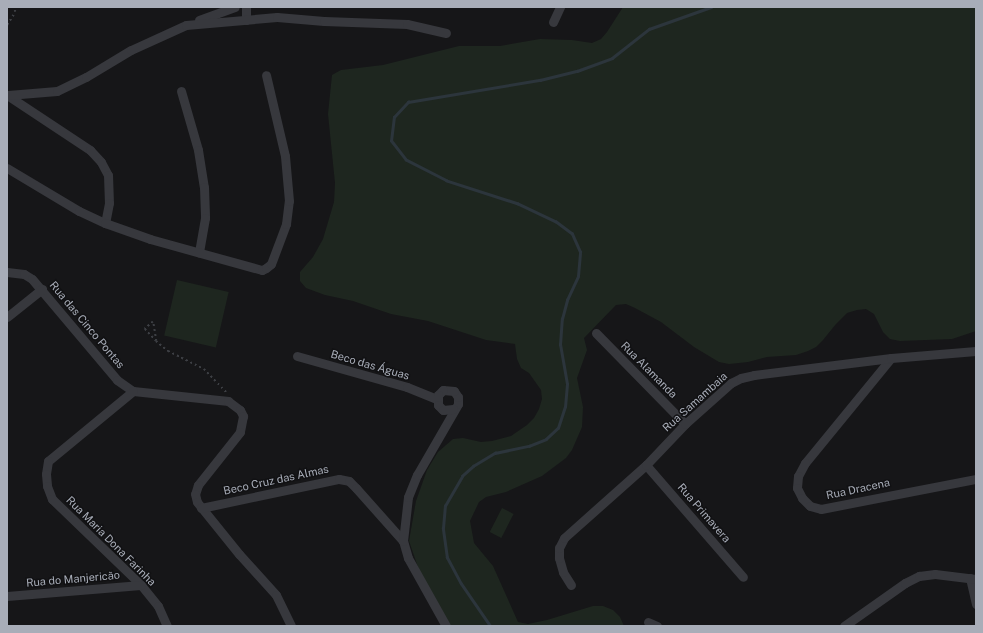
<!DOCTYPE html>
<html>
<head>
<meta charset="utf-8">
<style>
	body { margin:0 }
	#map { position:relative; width:983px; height:633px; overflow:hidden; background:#161618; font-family:"Public Sans",sans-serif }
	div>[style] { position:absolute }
	.green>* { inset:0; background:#1e261f; transform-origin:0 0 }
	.stream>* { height:2.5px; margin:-1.25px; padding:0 1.25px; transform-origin:1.25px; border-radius:1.25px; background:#2c353c }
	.path>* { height:1.5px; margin-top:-0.75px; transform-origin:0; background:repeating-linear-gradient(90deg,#3d3f44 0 2px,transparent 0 5px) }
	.minor>* { height:9px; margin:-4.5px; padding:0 4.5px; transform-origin:4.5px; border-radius:4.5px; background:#37383d }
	span { translate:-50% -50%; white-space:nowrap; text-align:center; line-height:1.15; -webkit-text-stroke:3px #111113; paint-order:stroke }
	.street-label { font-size:11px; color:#a8adb8 }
	.frame { position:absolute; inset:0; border:8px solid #a8adb8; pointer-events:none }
</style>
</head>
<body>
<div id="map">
	<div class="green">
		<div style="clip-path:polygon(623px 7px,976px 7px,976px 331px,952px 339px,900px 341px,890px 339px,883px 332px,874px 314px,866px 309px,857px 310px,847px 313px,836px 324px,823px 340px,816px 347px,808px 351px,796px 355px,767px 357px,748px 362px,729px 364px,719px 362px,694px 347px,661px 322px,635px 308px,626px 304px,616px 305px,584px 338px,587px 350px,577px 378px,583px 407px,582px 427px,572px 450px,566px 458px,542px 476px,506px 492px,486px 497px,479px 502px,470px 521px,474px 543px,493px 566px,518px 622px,528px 624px,547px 620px,593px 606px,603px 606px,613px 610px,620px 617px,624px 626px,449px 626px,420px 573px,409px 541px,416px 501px,427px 470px,438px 452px,453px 439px,463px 438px,481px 442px,492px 441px,511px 436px,527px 425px,534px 418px,539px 409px,542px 399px,541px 390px,529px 373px,521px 368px,517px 359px,515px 344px,486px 340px,428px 321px,391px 314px,353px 301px,325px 295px,306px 288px,300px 281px,300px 272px,313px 257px,323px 239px,334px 202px,335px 183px,328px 114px,332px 75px,341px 70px,383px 65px,459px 46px,500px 46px,540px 39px,572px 40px,592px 43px,601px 39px,607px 32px)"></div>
		<div style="left:177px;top:280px;width:53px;height:57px;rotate:13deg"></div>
		<div style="left:502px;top:508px;width:13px;height:27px;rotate:27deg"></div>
	</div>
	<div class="stream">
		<div style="left:490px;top:626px;width:51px;rotate:-124.6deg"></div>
		<div style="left:461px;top:584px;width:30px;rotate:-118deg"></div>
		<div style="left:447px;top:558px;width:30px;rotate:-98deg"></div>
		<div style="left:443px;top:528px;width:22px;rotate:-85deg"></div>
		<div style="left:445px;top:506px;width:34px;rotate:-60deg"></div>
		<div style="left:462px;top:476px;width:15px;rotate:-42deg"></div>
		<div style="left:473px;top:466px;width:26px;rotate:-31deg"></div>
		<div style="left:495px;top:453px;width:35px;rotate:-12deg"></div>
		<div style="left:529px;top:446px;width:18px;rotate:-22deg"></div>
		<div style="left:546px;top:439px;width:16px;rotate:-43deg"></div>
		<div style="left:558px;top:428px;width:22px;rotate:-72deg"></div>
		<div style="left:565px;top:407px;width:23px;rotate:-85deg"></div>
		<div style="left:567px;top:384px;width:40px;rotate:-100deg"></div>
		<div style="left:560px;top:345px;width:26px;rotate:-86deg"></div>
		<div style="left:562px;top:319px;width:20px;rotate:-75deg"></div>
		<div style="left:567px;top:300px;width:26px;rotate:-65deg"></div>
		<div style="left:578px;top:276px;width:24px;rotate:-85deg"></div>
		<div style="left:580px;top:252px;width:20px;rotate:-114deg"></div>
		<div style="left:572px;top:234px;width:20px;rotate:-143deg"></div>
		<div style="left:556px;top:222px;width:42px;rotate:-154.7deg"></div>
		<div style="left:518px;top:204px;width:75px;rotate:-162.1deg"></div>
		<div style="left:447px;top:181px;width:46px;rotate:-152.9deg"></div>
		<div style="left:406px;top:160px;width:24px;rotate:-128deg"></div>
		<div style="left:391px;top:141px;width:24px;rotate:-83deg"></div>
		<div style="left:394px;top:117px;width:21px;rotate:-47deg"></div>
		<div style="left:408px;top:102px;width:134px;rotate:-9.5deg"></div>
		<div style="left:540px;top:80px;width:38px;rotate:-14deg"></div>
		<div style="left:577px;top:71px;width:37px;rotate:-20deg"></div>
		<div style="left:612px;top:58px;width:47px;rotate:-38.1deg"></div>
		<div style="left:649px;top:29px;width:66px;rotate:-19.5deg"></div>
	</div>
	<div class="path">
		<div style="left:7px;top:25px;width:15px;rotate:-58deg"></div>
		<div style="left:15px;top:12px;width:5px;rotate:-101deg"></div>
		<div style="left:156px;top:341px;width:19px;rotate:-99deg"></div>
		<div style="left:153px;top:322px;width:11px;rotate:139deg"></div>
		<div style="left:145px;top:329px;width:16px;rotate:47deg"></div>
		<div style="left:156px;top:341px;width:16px;rotate:40deg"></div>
		<div style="left:168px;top:351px;width:40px;rotate:26.6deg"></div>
		<div style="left:204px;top:369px;width:32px;rotate:46deg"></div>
	</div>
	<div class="minor">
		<div style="left:246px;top:7px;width:13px;rotate:90deg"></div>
		<div style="left:199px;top:20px;width:38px;rotate:-20deg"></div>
		<div style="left:553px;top:22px;width:17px;rotate:-65deg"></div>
		<div style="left:181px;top:91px;width:61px;rotate:73.9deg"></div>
		<div style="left:198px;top:150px;width:37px;rotate:81deg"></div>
		<div style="left:204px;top:187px;width:31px;rotate:88deg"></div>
		<div style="left:205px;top:218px;width:35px;rotate:100deg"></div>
		<div style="left:7px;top:95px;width:100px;rotate:33.5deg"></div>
		<div style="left:90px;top:150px;width:16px;rotate:47deg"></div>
		<div style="left:101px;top:162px;width:15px;rotate:62deg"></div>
		<div style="left:108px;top:175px;width:28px;rotate:88deg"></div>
		<div style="left:109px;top:203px;width:20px;rotate:101deg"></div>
		<div style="left:8px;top:95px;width:49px;rotate:-4.7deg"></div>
		<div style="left:57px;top:91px;width:32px;rotate:-26deg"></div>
		<div style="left:86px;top:77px;width:52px;rotate:-31deg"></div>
		<div style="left:131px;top:50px;width:60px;rotate:-24.4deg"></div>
		<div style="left:186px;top:25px;width:91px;rotate:-5deg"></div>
		<div style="left:277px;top:17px;width:47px;rotate:4.9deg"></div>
		<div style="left:324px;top:21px;width:83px;rotate:2.1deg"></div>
		<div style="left:407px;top:24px;width:40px;rotate:13deg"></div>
		<div style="left:7px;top:168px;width:84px;rotate:30.8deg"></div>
		<div style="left:79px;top:211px;width:29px;rotate:25deg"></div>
		<div style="left:105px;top:223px;width:48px;rotate:19.6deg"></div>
		<div style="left:150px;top:239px;width:116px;rotate:15.5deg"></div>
		<div style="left:262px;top:270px;width:4px;rotate:-27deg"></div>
		<div style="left:266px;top:268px;width:6px;rotate:-39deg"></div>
		<div style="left:271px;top:264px;width:43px;rotate:-69.4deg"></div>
		<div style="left:286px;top:224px;width:23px;rotate:-83deg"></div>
		<div style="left:289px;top:201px;width:45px;rotate:-95.1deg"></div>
		<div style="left:285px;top:156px;width:83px;rotate:-103.2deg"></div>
		<div style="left:7px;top:272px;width:17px;rotate:7deg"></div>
		<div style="left:24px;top:274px;width:9px;rotate:32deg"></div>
		<div style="left:32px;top:279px;width:132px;rotate:49.9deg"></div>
		<div style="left:117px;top:380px;width:19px;rotate:35deg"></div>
		<div style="left:133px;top:391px;width:96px;rotate:6deg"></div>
		<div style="left:228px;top:401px;width:15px;rotate:37deg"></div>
		<div style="left:240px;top:410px;width:7px;rotate:63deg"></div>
		<div style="left:243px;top:416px;width:16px;rotate:101deg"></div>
		<div style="left:240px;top:432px;width:68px;rotate:128.4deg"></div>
		<div style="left:198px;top:485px;width:9px;rotate:108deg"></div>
		<div style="left:195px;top:494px;width:8px;rotate:76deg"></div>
		<div style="left:197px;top:502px;width:67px;rotate:51.1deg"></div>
		<div style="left:239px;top:554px;width:55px;rotate:47.9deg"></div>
		<div style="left:276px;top:595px;width:34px;rotate:64deg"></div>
		<div style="left:7px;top:317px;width:45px;rotate:-38.7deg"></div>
		<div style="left:596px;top:333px;width:127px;rotate:45.6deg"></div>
		<div style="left:297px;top:356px;width:114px;rotate:15.7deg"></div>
		<div style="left:407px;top:387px;width:32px;rotate:22deg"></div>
		<div style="left:891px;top:358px;width:136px;rotate:129.3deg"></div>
		<div style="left:805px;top:463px;width:15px;rotate:118deg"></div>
		<div style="left:798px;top:476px;width:12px;rotate:95deg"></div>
		<div style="left:797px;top:488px;width:11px;rotate:63deg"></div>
		<div style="left:802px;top:498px;width:11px;rotate:45deg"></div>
		<div style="left:810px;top:506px;width:11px;rotate:15deg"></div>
		<div style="left:821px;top:509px;width:158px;rotate:-11deg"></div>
		<div style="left:133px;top:391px;width:110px;rotate:140.5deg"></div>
		<div style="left:48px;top:461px;width:13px;rotate:99deg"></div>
		<div style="left:46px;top:474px;width:12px;rotate:85deg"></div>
		<div style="left:47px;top:486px;width:14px;rotate:69deg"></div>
		<div style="left:52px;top:499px;width:124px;rotate:44deg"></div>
		<div style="left:141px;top:585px;width:27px;rotate:51deg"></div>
		<div style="left:158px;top:606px;width:22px;rotate:66deg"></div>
		<div style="left:646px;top:465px;width:148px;rotate:49.1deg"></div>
		<div style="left:201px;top:508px;width:141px;rotate:-11.9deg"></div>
		<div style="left:339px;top:479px;width:10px;rotate:11deg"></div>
		<div style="left:349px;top:481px;width:10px;rotate:45deg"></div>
		<div style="left:356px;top:488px;width:71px;rotate:48.4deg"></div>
		<div style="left:970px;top:578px;width:27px;rotate:77deg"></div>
		<div style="left:571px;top:585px;width:15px;rotate:-122deg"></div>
		<div style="left:563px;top:572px;width:15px;rotate:-106deg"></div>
		<div style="left:559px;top:558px;width:10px;rotate:-90deg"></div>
		<div style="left:559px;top:548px;width:11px;rotate:-63deg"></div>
		<div style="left:564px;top:538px;width:110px;rotate:-41.7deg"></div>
		<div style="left:646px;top:465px;width:57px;rotate:-46.4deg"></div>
		<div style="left:685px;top:424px;width:62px;rotate:-41.7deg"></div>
		<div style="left:731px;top:383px;width:11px;rotate:-27deg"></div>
		<div style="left:741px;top:378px;width:13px;rotate:-13deg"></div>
		<div style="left:754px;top:375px;width:138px;rotate:-7.1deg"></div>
		<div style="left:891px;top:358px;width:85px;rotate:-4.7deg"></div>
		<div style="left:7px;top:596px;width:134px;rotate:-4.7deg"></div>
		<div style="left:648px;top:622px;width:10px;rotate:24deg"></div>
		<div style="left:446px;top:626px;width:78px;rotate:-119.2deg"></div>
		<div style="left:408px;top:558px;width:18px;rotate:-106deg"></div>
		<div style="left:403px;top:541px;width:44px;rotate:-83.5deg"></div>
		<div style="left:408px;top:497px;width:24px;rotate:-68deg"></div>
		<div style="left:417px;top:475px;width:82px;rotate:-60deg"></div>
		<div style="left:458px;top:404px;width:7px;rotate:-90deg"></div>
		<div style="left:458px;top:397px;width:7px;rotate:-124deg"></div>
		<div style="left:454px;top:391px;width:11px;rotate:-175deg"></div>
		<div style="left:443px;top:390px;width:7px;rotate:135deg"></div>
		<div style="left:438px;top:395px;width:10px;rotate:90deg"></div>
		<div style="left:438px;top:405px;width:7px;rotate:45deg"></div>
		<div style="left:443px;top:410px;width:10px;rotate:-6deg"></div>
		<div style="left:844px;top:626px;width:75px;rotate:-35.2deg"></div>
		<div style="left:905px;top:583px;width:16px;rotate:-27deg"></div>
		<div style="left:919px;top:576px;width:16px;rotate:-7deg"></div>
		<div style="left:935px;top:574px;width:41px;rotate:7deg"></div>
	</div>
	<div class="street-label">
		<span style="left:87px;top:325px;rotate:50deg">Rua das Cinco Pontas</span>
		<span style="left:370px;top:365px;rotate:16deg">Beco das Águas</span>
		<span style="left:649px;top:370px;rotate:45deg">Rua Alamanda</span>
		<span style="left:695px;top:402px;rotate:-42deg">Rua Samambaia</span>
		<span style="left:276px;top:480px;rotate:-12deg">Beco Cruz das Almas</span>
		<span style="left:858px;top:489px;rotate:-12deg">Rua Dracena</span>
		<span style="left:704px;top:513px;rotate:49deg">Rua Primavera</span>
		<span style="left:111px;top:541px;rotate:45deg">Rua Maria Dona Farinha</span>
		<span style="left:73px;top:579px;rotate:-5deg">Rua do Manjericão</span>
	</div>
	<div class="frame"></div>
</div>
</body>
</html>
